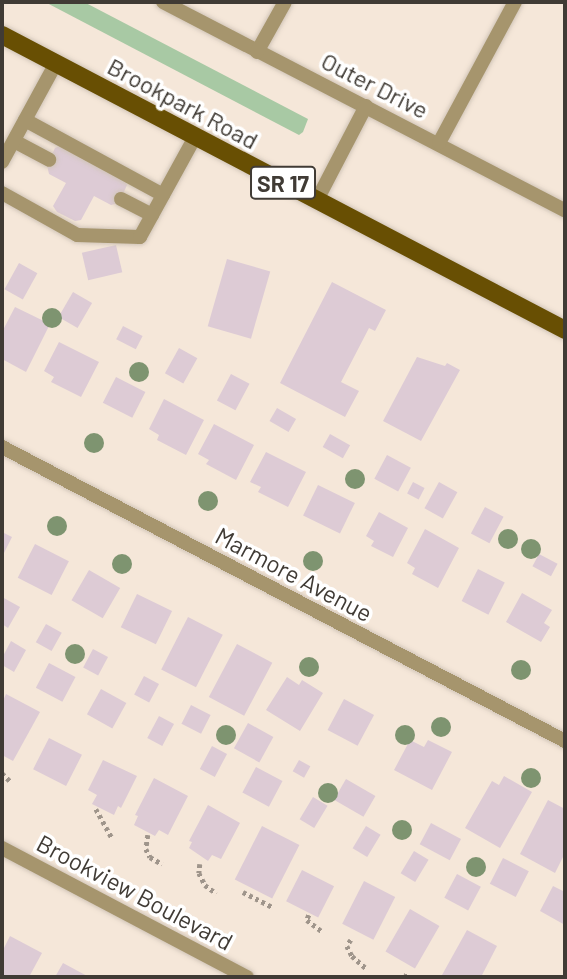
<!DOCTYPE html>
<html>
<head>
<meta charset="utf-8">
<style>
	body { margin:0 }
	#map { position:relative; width:567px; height:979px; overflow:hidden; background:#f5e7d9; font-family:Barlow,sans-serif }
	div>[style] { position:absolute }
	.green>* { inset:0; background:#a8c9a4 }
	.building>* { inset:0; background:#ddcbd5; transform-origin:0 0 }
	.path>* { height:4.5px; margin-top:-2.25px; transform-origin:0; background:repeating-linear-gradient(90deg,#9f958b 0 3.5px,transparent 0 7px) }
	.roads { filter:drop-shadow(0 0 2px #d1c5b8) drop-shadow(0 0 2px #d1c5b8) }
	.service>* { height:14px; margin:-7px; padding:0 7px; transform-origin:7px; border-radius:7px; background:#a6956d }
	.minor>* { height:14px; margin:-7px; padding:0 7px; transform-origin:7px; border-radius:7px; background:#a6956d }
	.primary>* { height:18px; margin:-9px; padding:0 9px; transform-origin:9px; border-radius:9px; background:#684f03 }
	.trees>* { width:20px; height:20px; margin:-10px; border-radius:50%; background:#7e9470 }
	span { translate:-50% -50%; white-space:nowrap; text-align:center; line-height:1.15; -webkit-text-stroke:7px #fff; paint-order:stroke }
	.shield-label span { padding:2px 5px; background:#fff; border:2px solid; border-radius:5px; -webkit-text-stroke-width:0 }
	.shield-label { font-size:23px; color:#403b35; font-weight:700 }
	.street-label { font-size:24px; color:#403b35 }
	.frame { position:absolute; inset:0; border:4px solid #403b35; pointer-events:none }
</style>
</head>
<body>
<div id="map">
	<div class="green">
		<div style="clip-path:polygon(45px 2px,84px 2px,308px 119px,303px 132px,299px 135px)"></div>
	</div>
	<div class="building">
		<div style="clip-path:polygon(64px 144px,124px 177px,127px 185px,119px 203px,111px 205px,94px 196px,81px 220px,75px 221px,57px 212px,53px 206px,66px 183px,49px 174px,47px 165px,55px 148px)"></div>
		<div style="left:116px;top:245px;width:28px;height:35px;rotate:77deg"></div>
		<div style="left:227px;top:259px;width:45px;height:70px;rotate:16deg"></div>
		<div style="left:19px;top:263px;width:21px;height:30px;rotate:29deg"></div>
		<div style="clip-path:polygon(332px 282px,386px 310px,375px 331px,369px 328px,341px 382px,359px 391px,345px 417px,280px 383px)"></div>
		<div style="left:73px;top:292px;width:22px;height:29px;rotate:30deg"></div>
		<div style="clip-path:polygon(15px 307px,50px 324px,26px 372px,2px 359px,2px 332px)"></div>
		<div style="left:123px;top:326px;width:22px;height:15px;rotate:27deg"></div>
		<div style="clip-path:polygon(59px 342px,99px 362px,81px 397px,51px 382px,54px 377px,44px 371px)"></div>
		<div style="left:179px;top:348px;width:21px;height:29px;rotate:29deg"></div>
		<div style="clip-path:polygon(417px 357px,445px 366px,447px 363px,460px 370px,421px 441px,383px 421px)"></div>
		<div style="left:231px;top:374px;width:21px;height:30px;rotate:28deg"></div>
		<div style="left:116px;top:377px;width:33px;height:29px;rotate:27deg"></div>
		<div style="clip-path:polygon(164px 399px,204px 420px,186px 455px,157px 440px,159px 435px,149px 429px)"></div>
		<div style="left:277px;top:408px;width:22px;height:15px;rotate:30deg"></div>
		<div style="clip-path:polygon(214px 424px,254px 445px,236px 480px,206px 464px,209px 460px,198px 454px)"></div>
		<div style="left:330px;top:434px;width:23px;height:15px;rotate:29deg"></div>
		<div style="clip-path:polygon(266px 452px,306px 472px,288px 507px,258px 492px,261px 487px,250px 482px)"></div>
		<div style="left:387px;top:455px;width:27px;height:27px;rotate:28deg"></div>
		<div style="left:413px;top:482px;width:13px;height:13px;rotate:27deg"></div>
		<div style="left:439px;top:482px;width:21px;height:30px;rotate:29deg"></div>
		<div style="left:318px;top:485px;width:41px;height:34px;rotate:26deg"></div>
		<div style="left:485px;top:507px;width:21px;height:30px;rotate:28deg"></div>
		<div style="clip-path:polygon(379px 512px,408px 528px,393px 557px,371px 546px,374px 541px,366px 536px)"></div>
		<div style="clip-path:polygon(425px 529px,459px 548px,438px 588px,412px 574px,415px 568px,407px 563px)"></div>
		<div style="clip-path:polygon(2px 532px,12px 537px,2px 557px)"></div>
		<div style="left:35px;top:544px;width:38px;height:38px;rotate:27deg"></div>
		<div style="left:539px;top:554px;width:21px;height:14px;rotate:28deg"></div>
		<div style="left:478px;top:569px;width:30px;height:36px;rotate:27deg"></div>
		<div style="left:89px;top:570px;width:36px;height:35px;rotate:30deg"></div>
		<div style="clip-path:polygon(522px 593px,552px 610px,544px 623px,550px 627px,541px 642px,506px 622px)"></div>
		<div style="left:137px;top:594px;width:39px;height:37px;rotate:26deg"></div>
		<div style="clip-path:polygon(2px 597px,20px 607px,8px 628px,2px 624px)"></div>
		<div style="left:188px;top:617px;width:39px;height:59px;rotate:27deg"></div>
		<div style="left:46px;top:624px;width:18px;height:21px;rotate:29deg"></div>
		<div style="clip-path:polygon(11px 641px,26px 650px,14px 672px,2px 665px,2px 658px)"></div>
		<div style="left:237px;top:644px;width:40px;height:60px;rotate:28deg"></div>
		<div style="left:93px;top:649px;width:17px;height:21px;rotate:28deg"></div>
		<div style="left:49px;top:663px;width:30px;height:28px;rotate:28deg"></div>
		<div style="left:144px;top:676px;width:17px;height:21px;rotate:28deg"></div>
		<div style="clip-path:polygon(287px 677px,299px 685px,302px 680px,323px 693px,300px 731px,266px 710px)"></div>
		<div style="left:101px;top:689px;width:29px;height:29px;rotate:29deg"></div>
		<div style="clip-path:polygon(6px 694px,40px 712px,13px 761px,2px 755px,2px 703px)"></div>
		<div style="left:344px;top:699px;width:34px;height:35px;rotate:28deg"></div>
		<div style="left:191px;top:705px;width:22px;height:21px;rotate:27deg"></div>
		<div style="left:159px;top:716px;width:17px;height:25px;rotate:28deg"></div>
		<div style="left:248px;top:723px;width:29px;height:29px;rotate:29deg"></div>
		<div style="left:49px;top:738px;width:37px;height:35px;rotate:27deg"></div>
		<div style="clip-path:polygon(410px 740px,424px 747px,428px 740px,452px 752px,432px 790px,394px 770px)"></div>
		<div style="left:212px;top:746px;width:17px;height:26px;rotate:28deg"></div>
		<div style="clip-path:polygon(103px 760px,137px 776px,121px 808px,118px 806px,114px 815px,92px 804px,97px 795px,88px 790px)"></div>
		<div style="left:299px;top:760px;width:13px;height:13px;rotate:29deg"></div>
		<div style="left:256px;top:767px;width:30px;height:29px;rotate:28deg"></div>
		<div style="clip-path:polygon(504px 776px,532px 792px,500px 848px,465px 828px,492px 781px,499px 785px)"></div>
		<div style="clip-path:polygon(154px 778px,188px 796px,168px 835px,159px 830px,155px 836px,134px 825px,138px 816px,135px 815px)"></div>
		<div style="left:346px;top:779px;width:34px;height:24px;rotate:30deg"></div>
		<div style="left:313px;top:797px;width:17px;height:26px;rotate:31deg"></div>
		<div style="clip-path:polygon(548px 800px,565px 809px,565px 853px,555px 873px,520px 854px)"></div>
		<div style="clip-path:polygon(208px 805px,240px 823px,221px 859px,212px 855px,208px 861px,189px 848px,192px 842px,189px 841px)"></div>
		<div style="left:431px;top:823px;width:34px;height:24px;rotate:28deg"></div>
		<div style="left:262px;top:826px;width:42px;height:60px;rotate:27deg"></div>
		<div style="left:366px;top:826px;width:17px;height:26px;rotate:31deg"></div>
		<div style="left:414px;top:851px;width:17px;height:26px;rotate:31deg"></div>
		<div style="left:503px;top:858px;width:29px;height:29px;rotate:27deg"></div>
		<div style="left:302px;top:870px;width:36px;height:35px;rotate:27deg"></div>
		<div style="left:457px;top:874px;width:27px;height:27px;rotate:28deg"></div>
		<div style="left:364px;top:881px;width:35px;height:48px;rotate:27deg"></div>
		<div style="clip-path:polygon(553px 886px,565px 892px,565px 925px,540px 911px)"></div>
		<div style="left:410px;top:909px;width:34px;height:49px;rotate:30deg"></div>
		<div style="clip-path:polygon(467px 930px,497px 946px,481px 977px,446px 977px,442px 975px)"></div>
		<div style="clip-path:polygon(10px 936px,42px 953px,29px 977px,2px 977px,2px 952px)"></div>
		<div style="clip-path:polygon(63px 963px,89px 977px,55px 977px)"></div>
	</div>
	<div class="path">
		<div style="left:2px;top:773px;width:14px;rotate:45deg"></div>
		<div style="left:96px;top:809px;width:33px;rotate:61deg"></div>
		<div style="left:148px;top:835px;width:14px;rotate:98deg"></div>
		<div style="left:146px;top:849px;width:9px;rotate:63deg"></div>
		<div style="left:150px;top:857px;width:14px;rotate:30deg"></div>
		<div style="left:200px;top:864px;width:9px;rotate:96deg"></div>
		<div style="left:199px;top:873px;width:13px;rotate:63deg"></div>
		<div style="left:205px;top:885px;width:14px;rotate:36deg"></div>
		<div style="left:243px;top:892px;width:33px;rotate:27deg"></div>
		<div style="left:309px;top:915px;width:5px;rotate:112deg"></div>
		<div style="left:307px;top:920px;width:20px;rotate:37deg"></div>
		<div style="left:351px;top:940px;width:7px;rotate:124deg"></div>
		<div style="left:347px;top:946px;width:11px;rotate:63deg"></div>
		<div style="left:352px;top:956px;width:18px;rotate:41deg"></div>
		<div style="left:405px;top:977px;width:4px;rotate:-63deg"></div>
	</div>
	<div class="roads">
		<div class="service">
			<div style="left:25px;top:120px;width:157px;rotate:28.5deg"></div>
			<div style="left:14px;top:141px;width:40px;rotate:28deg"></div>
			<div style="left:2px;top:162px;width:113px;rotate:-61.4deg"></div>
			<div style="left:2px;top:193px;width:86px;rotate:29.2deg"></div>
			<div style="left:77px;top:235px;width:63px;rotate:1.8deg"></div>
			<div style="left:140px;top:237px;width:114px;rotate:-61.2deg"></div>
			<div style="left:121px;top:199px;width:35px;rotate:27deg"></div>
		</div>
		<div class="minor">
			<div style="left:163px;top:2px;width:453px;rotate:27.4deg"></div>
			<div style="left:257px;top:52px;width:57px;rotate:-60.8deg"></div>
			<div style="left:439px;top:143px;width:160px;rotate:-61.7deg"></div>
			<div style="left:317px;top:200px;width:106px;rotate:-62.5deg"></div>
			<div style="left:2px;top:447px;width:635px;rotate:27.57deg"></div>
			<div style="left:2px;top:848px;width:277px;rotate:27.8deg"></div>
		</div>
		<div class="primary">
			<div style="left:2px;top:35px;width:636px;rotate:27.65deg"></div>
		</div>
	</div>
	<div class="trees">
		<div style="left:52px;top:318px"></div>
		<div style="left:139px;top:372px"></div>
		<div style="left:94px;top:443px"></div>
		<div style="left:355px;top:479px"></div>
		<div style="left:208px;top:501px"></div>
		<div style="left:57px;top:526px"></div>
		<div style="left:508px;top:539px"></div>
		<div style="left:531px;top:549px"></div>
		<div style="left:313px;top:561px"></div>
		<div style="left:122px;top:564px"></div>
		<div style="left:75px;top:654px"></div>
		<div style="left:309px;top:667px"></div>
		<div style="left:521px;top:670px"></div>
		<div style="left:441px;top:727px"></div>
		<div style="left:226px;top:735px"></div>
		<div style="left:405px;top:735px"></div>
		<div style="left:531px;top:778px"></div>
		<div style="left:328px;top:793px"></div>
		<div style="left:402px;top:830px"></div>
		<div style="left:476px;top:867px"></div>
	</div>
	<div class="shield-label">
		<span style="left:283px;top:183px">SR 17</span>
	</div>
	<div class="street-label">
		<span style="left:375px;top:85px;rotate:27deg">Outer Drive</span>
		<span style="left:183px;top:103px;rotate:28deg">Brookpark Road</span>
		<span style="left:294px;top:574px;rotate:28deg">Marmore Avenue</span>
		<span style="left:135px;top:892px;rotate:28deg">Brookview Boulevard</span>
	</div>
	<div class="frame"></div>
</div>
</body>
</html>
